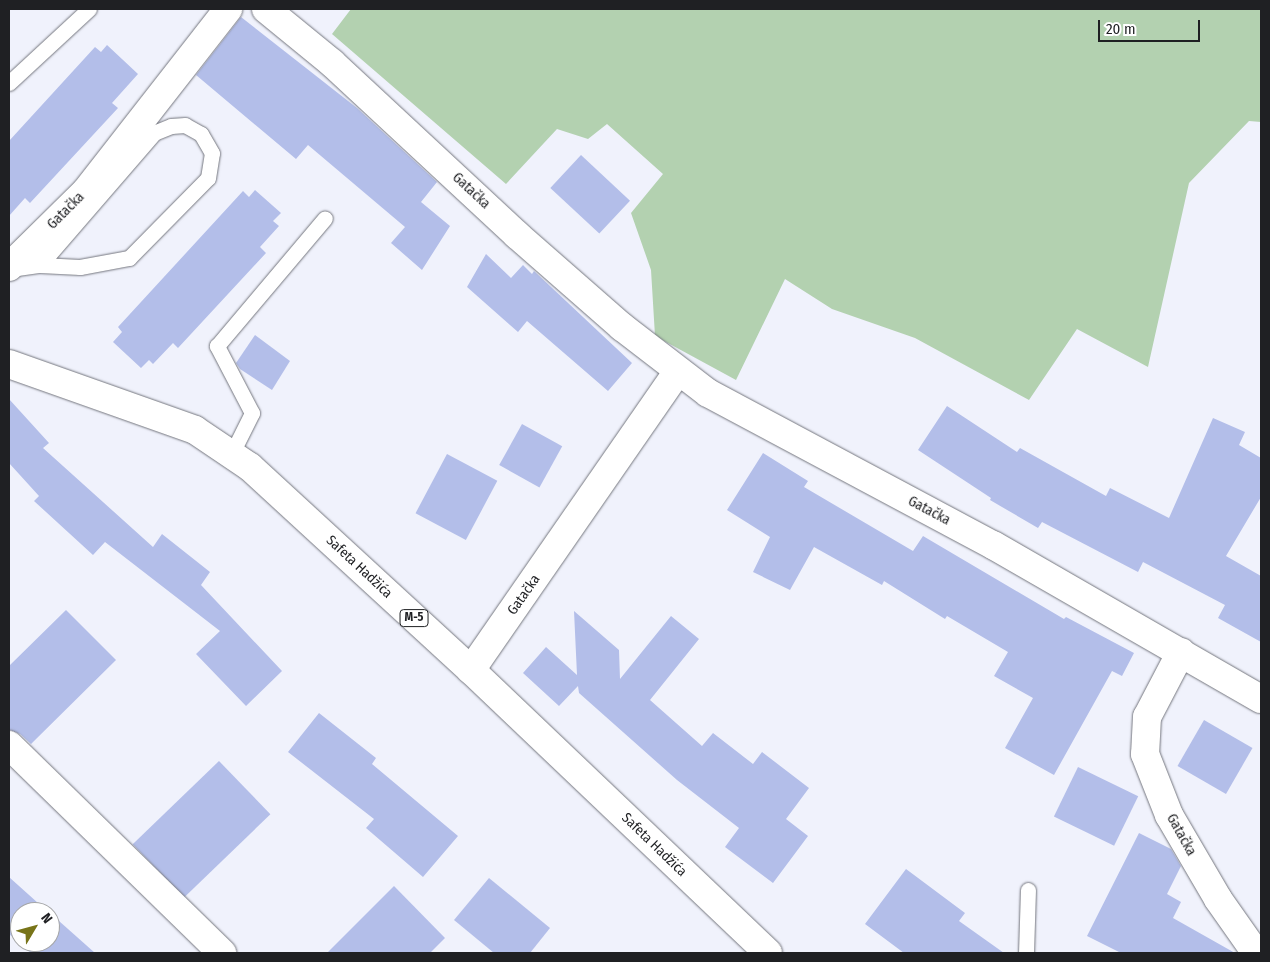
<!DOCTYPE html>
<html>
<head>
<meta charset="utf-8">
<style>
	body { margin:0 }
	#map { position:relative; width:1270px; height:962px; overflow:hidden; background:#f0f2fc; font-family:"Fira Sans Condensed",sans-serif }
	div>[style] { position:absolute }
	.green>* { inset:0; background:#b3d1b0 }
	.building>* { inset:0; background:#b3bee9; transform-origin:0 0 }
	.roads { filter:drop-shadow(0 0 1px #74767e) drop-shadow(0 0 1px #74767e) }
	.service>* { height:15px; margin:-7.5px; padding:0 7.5px; transform-origin:7.5px; border-radius:7.5px; background:#fff }
	.minor>* { height:28px; margin:-14px; padding:0 14px; transform-origin:14px; border-radius:14px; background:#fff }
	.primary>* { height:28px; margin:-14px; padding:0 14px; transform-origin:14px; border-radius:14px; background:#fff }
	span { translate:-50% -50%; white-space:nowrap; text-align:center; line-height:1.15; -webkit-text-stroke:5px #fff; paint-order:stroke }
	.shield-label span { padding:1px 4px; background:#fff; border:1px solid; border-radius:4px; -webkit-text-stroke-width:0 }
	.shield-label { font-size:12px; color:#1f2023; font-weight:700 }
	.street-label { font-size:14px; color:#1f2023 }
	.frame { position:absolute; inset:0; border:10px solid #1f2023; pointer-events:none }
	.north { position:absolute; left:10px; top:902px; width:50px; height:50px; box-sizing:border-box; background:#fff; border:1px solid #a5a6a7; border-radius:50%; rotate:53deg; font-size:14px; font-weight:700; line-height:20px; text-align:center; color:#1f2023 }
	.north::after { content:''; display:block; margin:auto; width:18px; height:22px; background:#787419; clip-path:polygon(50% 0,100% 100%,50% 72%,0 100%) }
	.scale { position:absolute; left:1098px; top:20px; width:102px; height:22px; box-sizing:border-box; border:2px solid #1f2023; border-top:0; padding-left:6px; font-size:15px; line-height:18px; white-space:nowrap; color:#1f2023; -webkit-text-stroke:4px #fff; paint-order:stroke }
</style>
</head>
<body>
<div id="map">
	<div class="green">
		<div style="clip-path:polygon(351px 9px,1261px 9px,1261px 122px,1249px 121px,1189px 183px,1148px 367px,1077px 329px,1029px 400px,915px 338px,832px 309px,785px 279px,736px 380px,655px 336px,651px 270px,631px 213px,663px 174px,607px 124px,588px 139px,557px 129px,506px 184px,332px 34px)"></div>
	</div>
	<div class="building">
		<div style="clip-path:polygon(241px 17px,357px 108px,437px 182px,421px 202px,450px 226px,422px 270px,391px 243px,405px 227px,308px 145px,296px 159px,196px 75px)"></div>
		<div style="clip-path:polygon(107px 45px,138px 74px,112px 103px,118px 108px,30px 203px,25px 198px,9px 216px,9px 141px,95px 47px,101px 52px)"></div>
		<div style="left:581px;top:155px;width:67px;height:45px;rotate:43deg"></div>
		<div style="clip-path:polygon(255px 190px,281px 213px,273px 221px,279px 226px,260px 247px,266px 253px,178px 348px,173px 343px,153px 364px,149px 360px,141px 368px,113px 342px,122px 332px,118px 327px,243px 191px,249px 197px)"></div>
		<div style="clip-path:polygon(486px 254px,511px 278px,523px 265px,532px 274px,534px 271px,632px 363px,608px 391px,527px 321px,518px 332px,467px 287px)"></div>
		<div style="clip-path:polygon(255px 335px,290px 361px,272px 390px,240px 369px,236px 363px)"></div>
		<div style="clip-path:polygon(9px 399px,49px 443px,43px 448px,153px 547px,162px 534px,210px 572px,201px 585px,282px 671px,246px 706px,196px 654px,220px 631px,105px 542px,93px 555px,34px 501px,39px 496px,9px 463px)"></div>
		<div style="clip-path:polygon(947px 406px,1017px 452px,1020px 448px,1106px 496px,1110px 488px,1169px 518px,1213px 418px,1245px 432px,1239px 445px,1261px 458px,1261px 497px,1226px 556px,1261px 576px,1261px 642px,1218px 618px,1225px 605px,1143px 562px,1138px 572px,1042px 522px,1038px 528px,990px 500px,991px 498px,918px 450px)"></div>
		<div style="left:522px;top:424px;width:46px;height:47px;rotate:29deg"></div>
		<div style="clip-path:polygon(763px 453px,808px 481px,804px 487px,913px 551px,923px 536px,1064px 619px,1066px 617px,1134px 653px,1122px 676px,1112px 671px,1054px 775px,1005px 748px,1033px 698px,994px 676px,1008px 652px,947px 616px,945px 619px,884px 581px,882px 585px,814px 547px,790px 590px,753px 572px,770px 537px,727px 510px)"></div>
		<div style="left:447px;top:454px;width:57px;height:67px;rotate:28deg"></div>
		<div style="clip-path:polygon(66px 610px,116px 660px,31px 744px,20px 734px,9px 730px,9px 666px)"></div>
		<div style="clip-path:polygon(574px 611px,619px 650px,620px 679px,671px 616px,699px 639px,650px 700px,702px 746px,713px 733px,753px 764px,762px 752px,809px 788px,786px 819px,808px 836px,773px 883px,725px 847px,739px 828px,677px 780px,579px 693px,578px 686px,559px 706px,523px 673px,546px 647px,577px 675px)"></div>
		<div style="clip-path:polygon(319px 713px,376px 758px,372px 764px,458px 836px,423px 877px,366px 828px,374px 819px,288px 752px)"></div>
		<div style="left:1204px;top:720px;width:56px;height:53px;rotate:30deg"></div>
		<div style="left:219px;top:761px;width:74px;height:120px;rotate:46deg"></div>
		<div style="left:1078px;top:767px;width:67px;height:55px;rotate:26deg"></div>
		<div style="clip-path:polygon(1139px 833px,1171px 849px,1181px 866px,1167px 894px,1181px 902px,1173px 918px,1235px 953px,1121px 953px,1087px 936px)"></div>
		<div style="clip-path:polygon(906px 869px,965px 913px,959px 921px,1004px 953px,904px 953px,865px 924px)"></div>
		<div style="clip-path:polygon(9px 877px,48px 912px,20px 912px,20px 942px,50px 942px,50px 913px,95px 953px,31px 953px,9px 934px)"></div>
		<div style="clip-path:polygon(489px 878px,550px 928px,530px 953px,494px 953px,454px 920px)"></div>
		<div style="clip-path:polygon(394px 886px,445px 938px,430px 953px,327px 953px)"></div>
	</div>
	<div class="roads">
		<div class="service">
			<div style="left:9px;top:83px;width:109px;rotate:-42.8deg"></div>
			<div style="left:10px;top:269px;width:30px;rotate:-8deg"></div>
			<div style="left:40px;top:265px;width:40px;rotate:2.9deg"></div>
			<div style="left:80px;top:267px;width:50px;rotate:-10.4deg"></div>
			<div style="left:129px;top:258px;width:112px;rotate:-45.4deg"></div>
			<div style="left:208px;top:178px;width:25px;rotate:-81deg"></div>
			<div style="left:212px;top:153px;width:22px;rotate:-120deg"></div>
			<div style="left:201px;top:134px;width:18px;rotate:-151deg"></div>
			<div style="left:185px;top:125px;width:14px;rotate:176deg"></div>
			<div style="left:171px;top:126px;width:18px;rotate:158deg"></div>
			<div style="left:154px;top:133px;width:174px;rotate:130.8deg"></div>
			<div style="left:231px;top:455px;width:47px;rotate:-63.4deg"></div>
			<div style="left:252px;top:413px;width:76px;rotate:-117.6deg"></div>
			<div style="left:217px;top:346px;width:167px;rotate:-49.8deg"></div>
			<div style="left:1026px;top:953px;width:63px;rotate:-88.2deg"></div>
		</div>
		<div class="minor">
			<div style="left:266px;top:9px;width:85px;rotate:39.3deg"></div>
			<div style="left:332px;top:63px;width:253px;rotate:42.9deg"></div>
			<div style="left:517px;top:235px;width:140px;rotate:41.2deg"></div>
			<div style="left:622px;top:327px;width:108px;rotate:37.5deg"></div>
			<div style="left:708px;top:393px;width:323px;rotate:28.1deg"></div>
			<div style="left:993px;top:545px;width:309px;rotate:29.9deg"></div>
			<div style="left:9px;top:267px;width:108px;rotate:-44.6deg"></div>
			<div style="left:86px;top:191px;width:231px;rotate:-52deg"></div>
			<div style="left:1181px;top:652px;width:73px;rotate:117.6deg"></div>
			<div style="left:1147px;top:717px;width:37px;rotate:93deg"></div>
			<div style="left:1145px;top:754px;width:66px;rotate:68.5deg"></div>
			<div style="left:1169px;top:815px;width:97px;rotate:59.7deg"></div>
			<div style="left:1218px;top:899px;width:66px;rotate:54.9deg"></div>
			<div style="left:471px;top:670px;width:362px;rotate:-55.3deg"></div>
			<div style="left:9px;top:745px;width:298px;rotate:44.3deg"></div>
		</div>
		<div class="primary">
			<div style="left:9px;top:364px;width:197px;rotate:19.5deg"></div>
			<div style="left:195px;top:430px;width:66px;rotate:33.9deg"></div>
			<div style="left:250px;top:467px;width:300px;rotate:42.6deg"></div>
			<div style="left:471px;top:670px;width:410px;rotate:43.6deg"></div>
		</div>
	</div>
	<div class="shield-label">
		<span style="left:414px;top:618px">M-5</span>
	</div>
	<div class="street-label">
		<span style="left:471px;top:191px;rotate:43deg">Gatačka</span>
		<span style="left:66px;top:211px;rotate:-45deg">Gatačka</span>
		<span style="left:929px;top:511px;rotate:28deg">Gatačka</span>
		<span style="left:359px;top:567px;rotate:43deg">Safeta Hadžića</span>
		<span style="left:524px;top:595px;rotate:-55deg">Gatačka</span>
		<span style="left:1181px;top:835px;rotate:61deg">Gatačka</span>
		<span style="left:654px;top:845px;rotate:44deg">Safeta Hadžića</span>
	</div>
	<div class="frame"></div>
	<div class="north">N</div>
	<div class="scale">20 m</div>
</div>
</body>
</html>
